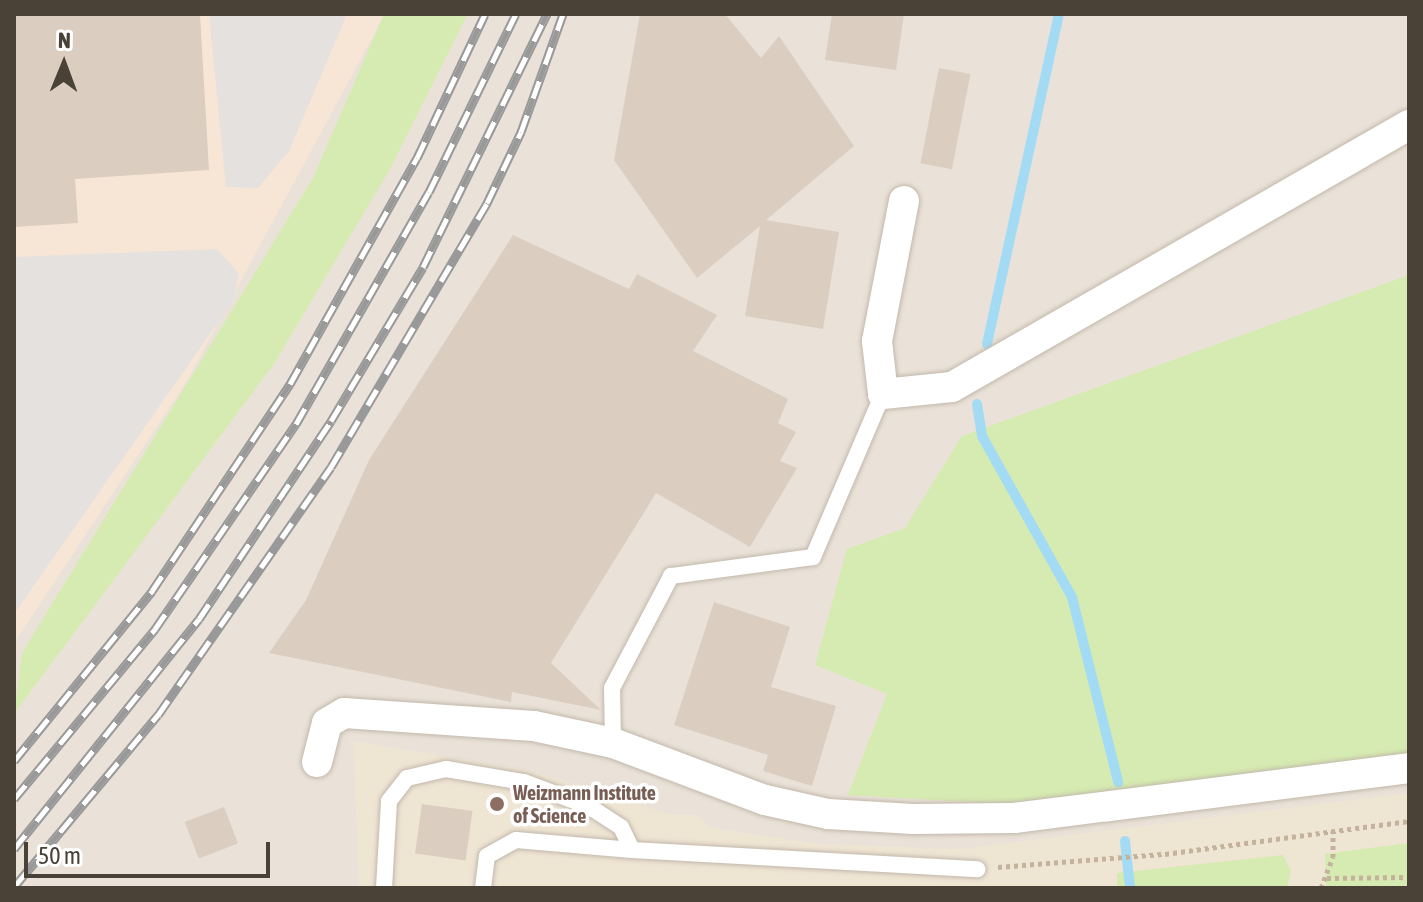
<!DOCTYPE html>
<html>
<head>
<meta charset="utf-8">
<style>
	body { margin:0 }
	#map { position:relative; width:1423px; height:902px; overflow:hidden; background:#f5f1ea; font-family:"Asap Condensed",sans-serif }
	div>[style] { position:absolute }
	.residential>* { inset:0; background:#eae2d8; transform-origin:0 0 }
	.commercial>* { inset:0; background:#f7e6d5 }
	.education>* { inset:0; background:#efe5d3 }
	.green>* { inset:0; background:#d6ebb1 }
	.parking>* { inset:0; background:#e4e1de }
	.stream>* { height:10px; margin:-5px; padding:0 5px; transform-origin:5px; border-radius:5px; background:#a4dbf4 }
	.building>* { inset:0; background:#dbcec1; transform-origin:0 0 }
	.path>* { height:5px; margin-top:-2.5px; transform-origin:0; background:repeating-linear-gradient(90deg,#c4b29c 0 4px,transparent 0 8px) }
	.roads { filter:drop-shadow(0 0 2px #c2b8ac) drop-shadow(0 0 2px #c2b8ac) }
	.service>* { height:16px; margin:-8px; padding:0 8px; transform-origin:8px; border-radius:8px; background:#fff }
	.minor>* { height:30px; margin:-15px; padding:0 15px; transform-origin:15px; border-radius:15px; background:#fff }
	.rail>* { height:9px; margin-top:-4.5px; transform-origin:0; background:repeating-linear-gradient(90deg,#fff 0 18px,#999 0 36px); box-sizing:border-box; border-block:2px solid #999 }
	.dots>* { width:22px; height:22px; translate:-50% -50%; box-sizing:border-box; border:4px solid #fff; border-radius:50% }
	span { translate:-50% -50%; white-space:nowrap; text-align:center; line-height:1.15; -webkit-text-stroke:7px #fff; paint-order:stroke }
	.education-label { font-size:20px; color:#785e54; font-weight:700 }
	.left { translate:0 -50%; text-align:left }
	.frame { position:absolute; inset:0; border:16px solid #4a4137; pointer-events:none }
	.north { position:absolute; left:24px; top:24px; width:80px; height:80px; -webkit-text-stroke:6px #fff; paint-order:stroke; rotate:1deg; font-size:22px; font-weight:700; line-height:32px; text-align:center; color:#4a4137 }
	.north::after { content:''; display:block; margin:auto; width:28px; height:36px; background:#4a4137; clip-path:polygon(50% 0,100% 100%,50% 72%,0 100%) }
	.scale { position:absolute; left:24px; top:842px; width:246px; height:36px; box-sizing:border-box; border:4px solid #4a4137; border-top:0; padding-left:10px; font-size:24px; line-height:28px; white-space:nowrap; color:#4a4137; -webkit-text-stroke:6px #fff; paint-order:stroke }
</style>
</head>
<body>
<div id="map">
	<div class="residential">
		<div style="left:14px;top:14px;width:1395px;height:874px"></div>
	</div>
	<div class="commercial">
		<div style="clip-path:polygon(14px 14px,385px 14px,185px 384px,14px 643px)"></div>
	</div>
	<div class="education">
		<div style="clip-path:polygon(353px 741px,537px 772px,672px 815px,696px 815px,712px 828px,817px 844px,959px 849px,1409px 793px,1409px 888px,359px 888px)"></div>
	</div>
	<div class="green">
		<div style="clip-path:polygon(384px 14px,468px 14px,390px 169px,274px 364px,14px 714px,22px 653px,313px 178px)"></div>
		<div style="clip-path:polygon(1409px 275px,1409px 759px,1018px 805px,848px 795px,887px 694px,815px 665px,847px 549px,905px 528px,962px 436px)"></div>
		<div style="clip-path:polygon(1409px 843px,1409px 888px,1326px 888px,1325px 854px)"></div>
		<div style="clip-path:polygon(1283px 855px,1291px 871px,1287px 888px,1117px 888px,1117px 873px)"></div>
	</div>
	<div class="parking">
		<div style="clip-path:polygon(209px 14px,347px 14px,289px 151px,258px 188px,226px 187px)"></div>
		<div style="clip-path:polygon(217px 249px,239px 274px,233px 301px,14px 614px,14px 257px)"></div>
	</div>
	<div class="stream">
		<div style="left:987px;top:344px;width:338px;rotate:-77.7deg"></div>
		<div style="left:977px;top:404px;width:32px;rotate:81deg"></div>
		<div style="left:982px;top:436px;width:184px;rotate:60.8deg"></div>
		<div style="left:1072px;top:597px;width:191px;rotate:76deg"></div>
		<div style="left:1125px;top:841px;width:47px;rotate:83.9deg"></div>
	</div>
	<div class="building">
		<div style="clip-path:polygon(14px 14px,200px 14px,209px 170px,75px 179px,78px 223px,14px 227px)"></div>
		<div style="clip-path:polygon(640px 14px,725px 14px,761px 58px,779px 36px,854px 146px,766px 220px,839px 232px,823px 329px,745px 316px,760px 226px,697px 278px,614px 160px)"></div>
		<div style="clip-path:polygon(832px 14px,904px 14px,896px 70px,825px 60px)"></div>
		<div style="left:939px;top:68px;width:32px;height:97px;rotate:11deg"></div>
		<div style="clip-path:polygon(513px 235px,629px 289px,637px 274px,717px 315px,693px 351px,788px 399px,778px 423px,796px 432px,780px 461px,797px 468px,750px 547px,656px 493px,551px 663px,601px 710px,512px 692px,511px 702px,269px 653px,306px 600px,369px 460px)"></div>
		<div style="clip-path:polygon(714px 602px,790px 627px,771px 687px,836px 706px,812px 786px,763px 771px,768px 755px,674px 725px)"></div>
		<div style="left:422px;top:804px;width:51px;height:50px;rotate:8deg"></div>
		<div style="left:224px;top:807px;width:39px;height:42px;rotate:69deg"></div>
	</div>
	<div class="path">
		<div style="left:998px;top:867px;width:168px;rotate:-4.5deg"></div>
		<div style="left:1165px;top:854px;width:246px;rotate:-7.7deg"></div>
		<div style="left:1327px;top:878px;width:82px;rotate:-0.7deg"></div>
		<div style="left:1321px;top:888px;width:33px;rotate:-69deg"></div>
		<div style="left:1333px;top:857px;width:26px;rotate:-90deg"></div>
	</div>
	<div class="roads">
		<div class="service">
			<div style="left:613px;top:743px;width:55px;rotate:-91deg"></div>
			<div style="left:612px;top:688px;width:127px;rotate:-62.2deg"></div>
			<div style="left:671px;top:576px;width:143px;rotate:-7.6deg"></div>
			<div style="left:813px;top:557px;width:177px;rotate:-66.8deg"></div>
			<div style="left:384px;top:888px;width:87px;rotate:-86.7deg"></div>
			<div style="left:389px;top:801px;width:29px;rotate:-52deg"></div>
			<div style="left:407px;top:778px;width:40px;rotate:-13deg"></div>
			<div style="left:446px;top:769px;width:79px;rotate:9.5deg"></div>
			<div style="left:524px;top:782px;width:71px;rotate:20.7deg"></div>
			<div style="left:590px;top:807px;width:37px;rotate:33deg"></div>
			<div style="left:621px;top:827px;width:25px;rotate:64deg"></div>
			<div style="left:632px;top:850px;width:346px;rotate:3.2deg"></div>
			<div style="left:483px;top:888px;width:32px;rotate:-83deg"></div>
			<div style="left:487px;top:856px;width:33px;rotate:-29deg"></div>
			<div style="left:516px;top:840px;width:116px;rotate:4.9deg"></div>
		</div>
		<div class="minor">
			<div style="left:904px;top:201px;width:143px;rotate:100.9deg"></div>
			<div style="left:877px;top:341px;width:53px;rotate:83.5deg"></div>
			<div style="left:883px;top:394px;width:69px;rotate:-5.8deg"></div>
			<div style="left:952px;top:387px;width:527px;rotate:-29.83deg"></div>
			<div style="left:317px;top:762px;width:40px;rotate:-75.6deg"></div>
			<div style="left:327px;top:723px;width:20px;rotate:-30deg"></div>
			<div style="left:344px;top:713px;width:190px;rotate:3.9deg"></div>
			<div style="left:534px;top:726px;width:81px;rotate:12.1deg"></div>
			<div style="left:613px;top:743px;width:162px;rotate:20.6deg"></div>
			<div style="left:765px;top:800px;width:65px;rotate:12.5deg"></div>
			<div style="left:828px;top:814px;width:85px;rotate:3.4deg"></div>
			<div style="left:913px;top:819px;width:101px;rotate:-0.6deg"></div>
			<div style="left:1014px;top:818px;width:398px;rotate:-7.2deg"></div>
		</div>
	</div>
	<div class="rail">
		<div style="left:14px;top:761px;width:219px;rotate:-50.9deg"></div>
		<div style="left:152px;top:591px;width:249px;rotate:-56.3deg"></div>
		<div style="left:290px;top:384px;width:259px;rotate:-60.7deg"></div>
		<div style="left:417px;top:158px;width:159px;rotate:-64.7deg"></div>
		<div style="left:14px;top:799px;width:221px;rotate:-50.3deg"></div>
		<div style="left:155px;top:629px;width:249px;rotate:-55.5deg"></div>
		<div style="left:296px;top:424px;width:267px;rotate:-60.2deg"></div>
		<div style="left:429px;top:192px;width:198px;rotate:-64deg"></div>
		<div style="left:14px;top:849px;width:295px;rotate:-51.2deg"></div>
		<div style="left:199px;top:619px;width:238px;rotate:-56.3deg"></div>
		<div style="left:331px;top:421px;width:179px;rotate:-59.1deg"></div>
		<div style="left:423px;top:267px;width:282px;rotate:-63.9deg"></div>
		<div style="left:14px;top:887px;width:224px;rotate:-50.1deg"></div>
		<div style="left:158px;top:715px;width:302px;rotate:-55.1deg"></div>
		<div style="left:331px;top:467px;width:307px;rotate:-59.4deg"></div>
		<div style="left:487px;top:203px;width:79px;rotate:-64.4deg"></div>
		<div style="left:521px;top:132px;width:125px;rotate:-70.4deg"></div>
	</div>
	<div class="dots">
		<div style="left:497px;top:804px;background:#8d6e63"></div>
	</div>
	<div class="education-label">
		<span class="left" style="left:513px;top:804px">Weizmann Institute<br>of Science</span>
	</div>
	<div class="frame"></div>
	<div class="north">N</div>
	<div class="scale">50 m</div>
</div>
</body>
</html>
